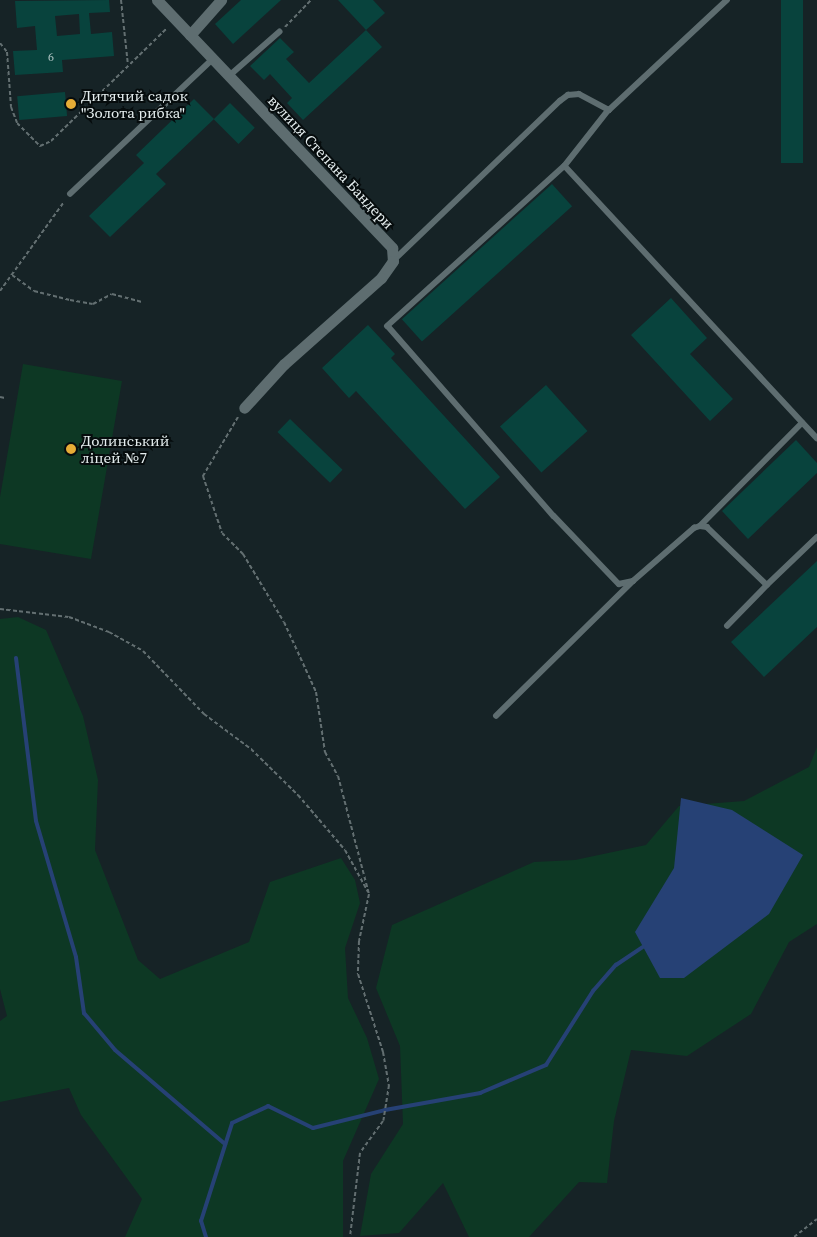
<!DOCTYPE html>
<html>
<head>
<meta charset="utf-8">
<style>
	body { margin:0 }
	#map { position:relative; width:817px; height:1237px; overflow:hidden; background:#162326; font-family:"Source Serif 4",serif }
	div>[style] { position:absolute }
	.green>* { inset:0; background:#0d3824 }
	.water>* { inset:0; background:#264175 }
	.stream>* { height:4px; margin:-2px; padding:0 2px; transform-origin:2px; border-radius:2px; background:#264175 }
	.building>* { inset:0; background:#08433d; transform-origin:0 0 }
	.path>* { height:2px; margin-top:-1px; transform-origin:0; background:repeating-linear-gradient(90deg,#636f71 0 4px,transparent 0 6.5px) }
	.lane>* { height:5.5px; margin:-2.75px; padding:0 2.75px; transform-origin:2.75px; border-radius:2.75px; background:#5e6d70 }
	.street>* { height:11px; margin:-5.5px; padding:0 5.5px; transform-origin:5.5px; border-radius:5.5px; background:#5e6d70 }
	.dots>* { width:14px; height:14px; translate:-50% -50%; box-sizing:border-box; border:2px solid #060c0d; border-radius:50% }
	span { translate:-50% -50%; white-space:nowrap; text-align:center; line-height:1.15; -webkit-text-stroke:4px #060c0d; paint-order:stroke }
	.number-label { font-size:12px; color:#aec3c2 }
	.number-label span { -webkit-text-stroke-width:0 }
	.poi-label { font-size:15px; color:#e5eeef }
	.left { translate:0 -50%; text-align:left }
	.street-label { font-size:15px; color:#e5eeef }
</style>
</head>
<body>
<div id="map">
	<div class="green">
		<div style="clip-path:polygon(23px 364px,122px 381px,91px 559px,0 544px,0 497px)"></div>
		<div style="clip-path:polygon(18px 617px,46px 630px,83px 716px,98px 780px,95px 850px,138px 960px,160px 979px,249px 942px,270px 882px,341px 858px,355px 880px,360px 903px,345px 948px,348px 998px,367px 1038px,379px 1079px,343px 1161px,343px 1237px,125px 1237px,142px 1199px,81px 1115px,69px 1088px,0 1102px,0 1021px,7px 1016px,0 989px,0 619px)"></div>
		<div style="clip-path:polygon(817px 747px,817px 924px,789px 942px,751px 1014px,687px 1056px,631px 1050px,614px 1121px,607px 1183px,579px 1182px,529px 1237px,469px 1237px,443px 1183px,399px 1233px,360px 1236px,371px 1174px,403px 1124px,400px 1046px,376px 988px,392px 925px,534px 862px,575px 860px,646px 845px,679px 806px,744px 801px,809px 767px)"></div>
	</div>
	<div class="water">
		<div style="clip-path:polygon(681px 798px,732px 810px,803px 855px,769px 914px,684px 978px,660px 978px,635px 932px,674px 868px)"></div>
	</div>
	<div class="stream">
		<div style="left:16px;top:658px;width:164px;rotate:83deg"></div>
		<div style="left:36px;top:821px;width:142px;rotate:73.6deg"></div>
		<div style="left:76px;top:957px;width:57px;rotate:81.9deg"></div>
		<div style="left:84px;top:1013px;width:48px;rotate:50deg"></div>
		<div style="left:115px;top:1050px;width:145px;rotate:40.5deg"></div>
		<div style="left:206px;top:1237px;width:17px;rotate:-107deg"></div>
		<div style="left:201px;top:1221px;width:103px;rotate:-72.4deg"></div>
		<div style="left:232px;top:1123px;width:40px;rotate:-25deg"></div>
		<div style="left:268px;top:1106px;width:50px;rotate:26.1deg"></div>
		<div style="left:313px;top:1128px;width:74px;rotate:-14deg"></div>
		<div style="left:385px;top:1110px;width:97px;rotate:-10.1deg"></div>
		<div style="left:480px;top:1093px;width:72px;rotate:-23deg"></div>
		<div style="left:546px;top:1065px;width:88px;rotate:-57.6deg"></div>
		<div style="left:593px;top:991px;width:35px;rotate:-49deg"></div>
		<div style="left:616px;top:965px;width:32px;rotate:-34deg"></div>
	</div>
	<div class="building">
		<div style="clip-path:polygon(evenodd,109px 0,110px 12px,89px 13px,91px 34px,112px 32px,114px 56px,62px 60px,63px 72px,15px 75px,13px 51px,37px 50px,35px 26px,17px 28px,15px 1px,109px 0,79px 14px,80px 34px,57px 36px,55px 16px,79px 14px)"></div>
		<div style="clip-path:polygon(241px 0,281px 0,233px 44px,215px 24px)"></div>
		<div style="clip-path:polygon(338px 0,373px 0,385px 13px,366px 30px)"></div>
		<div style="left:781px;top:0;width:22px;height:163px"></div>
		<div style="clip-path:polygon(366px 30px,382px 47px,303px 120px,287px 103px,292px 98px,270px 74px,264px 80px,250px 66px,280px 38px,294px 52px,286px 59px,309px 83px)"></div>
		<div style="left:65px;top:92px;width:24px;height:48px;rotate:85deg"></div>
		<div style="clip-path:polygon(194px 99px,214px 119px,156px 174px,166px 184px,110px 237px,89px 216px,144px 163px,136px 155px)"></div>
		<div style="left:230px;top:103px;width:35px;height:23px;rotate:45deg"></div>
		<div style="left:552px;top:184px;width:30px;height:202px;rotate:48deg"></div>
		<div style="clip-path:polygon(671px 298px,707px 338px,690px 354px,733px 399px,710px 421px,631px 335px)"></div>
		<div style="clip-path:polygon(368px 325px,395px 354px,391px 358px,500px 477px,465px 509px,356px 391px,349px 398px,322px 368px)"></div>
		<div style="left:546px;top:385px;width:62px;height:62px;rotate:48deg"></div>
		<div style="left:290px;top:419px;width:73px;height:18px;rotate:44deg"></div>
		<div style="clip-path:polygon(796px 440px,817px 463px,817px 473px,748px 539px,722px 511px)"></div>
		<div style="clip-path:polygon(817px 561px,817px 627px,764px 677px,731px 642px)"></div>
	</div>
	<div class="path">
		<div style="left:121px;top:0;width:65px;rotate:83.9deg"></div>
		<div style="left:285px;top:27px;width:37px;rotate:-46deg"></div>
		<div style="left:0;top:43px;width:11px;rotate:52deg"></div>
		<div style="left:7px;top:52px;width:55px;rotate:85.8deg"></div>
		<div style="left:11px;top:107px;width:17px;rotate:69deg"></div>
		<div style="left:17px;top:123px;width:33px;rotate:45deg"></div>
		<div style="left:40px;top:146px;width:12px;rotate:-24deg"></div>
		<div style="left:51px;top:141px;width:162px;rotate:-44.2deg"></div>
		<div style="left:12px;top:275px;width:27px;rotate:36deg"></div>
		<div style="left:34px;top:291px;width:37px;rotate:14deg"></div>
		<div style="left:70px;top:300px;width:23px;rotate:10deg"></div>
		<div style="left:93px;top:304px;width:21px;rotate:-28deg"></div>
		<div style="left:112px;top:294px;width:31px;rotate:15deg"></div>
		<div style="left:0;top:291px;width:110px;rotate:-54.3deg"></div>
		<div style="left:0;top:397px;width:5px;rotate:11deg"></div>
		<div style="left:238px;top:417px;width:69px;rotate:120.7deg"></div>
		<div style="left:203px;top:476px;width:60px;rotate:71.6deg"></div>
		<div style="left:222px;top:533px;width:30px;rotate:45deg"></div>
		<div style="left:243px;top:554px;width:79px;rotate:58.9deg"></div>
		<div style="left:284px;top:622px;width:77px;rotate:65.4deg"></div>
		<div style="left:316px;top:692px;width:61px;rotate:81.5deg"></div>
		<div style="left:325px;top:752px;width:27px;rotate:62deg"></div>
		<div style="left:338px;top:776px;width:122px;rotate:75.3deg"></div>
		<div style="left:369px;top:894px;width:48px;rotate:102deg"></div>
		<div style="left:359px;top:941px;width:33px;rotate:92deg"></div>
		<div style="left:358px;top:974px;width:82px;rotate:72.2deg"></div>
		<div style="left:383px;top:1052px;width:34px;rotate:80deg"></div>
		<div style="left:389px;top:1085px;width:36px;rotate:99deg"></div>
		<div style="left:383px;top:1121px;width:39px;rotate:126deg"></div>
		<div style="left:360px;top:1153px;width:85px;rotate:96.8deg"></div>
		<div style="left:0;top:609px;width:69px;rotate:6.6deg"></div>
		<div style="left:69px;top:617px;width:43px;rotate:20.6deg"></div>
		<div style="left:109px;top:632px;width:39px;rotate:29deg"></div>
		<div style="left:143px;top:651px;width:88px;rotate:45.9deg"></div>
		<div style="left:204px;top:714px;width:59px;rotate:36.7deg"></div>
		<div style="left:251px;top:749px;width:66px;rotate:44.4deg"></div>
		<div style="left:298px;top:795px;width:72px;rotate:49.5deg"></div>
		<div style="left:345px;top:850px;width:48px;rotate:61.3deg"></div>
		<div style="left:794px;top:1237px;width:29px;rotate:-38deg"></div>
	</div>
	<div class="lane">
		<div style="left:229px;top:76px;width:67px;rotate:-41.3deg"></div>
		<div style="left:609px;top:110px;width:71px;rotate:128.2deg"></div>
		<div style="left:565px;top:166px;width:239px;rotate:137.9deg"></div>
		<div style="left:388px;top:326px;width:252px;rotate:48.9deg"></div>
		<div style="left:554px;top:516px;width:94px;rotate:46.3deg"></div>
		<div style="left:619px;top:584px;width:14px;rotate:-12deg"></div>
		<div style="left:633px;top:581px;width:81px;rotate:-41deg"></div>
		<div style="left:694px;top:528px;width:6px;rotate:-18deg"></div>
		<div style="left:700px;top:526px;width:7px;rotate:8deg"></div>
		<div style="left:707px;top:527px;width:83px;rotate:44deg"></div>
		<div style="left:767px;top:585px;width:69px;rotate:-43.8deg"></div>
		<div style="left:565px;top:166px;width:371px;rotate:47.2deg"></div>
		<div style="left:70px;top:194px;width:197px;rotate:-43.4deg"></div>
		<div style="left:393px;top:261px;width:231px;rotate:-43.8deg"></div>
		<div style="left:560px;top:101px;width:10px;rotate:-37deg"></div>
		<div style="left:568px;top:95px;width:11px;rotate:-5deg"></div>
		<div style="left:579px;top:94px;width:34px;rotate:28deg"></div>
		<div style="left:609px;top:110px;width:161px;rotate:-43deg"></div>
		<div style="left:700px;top:526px;width:145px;rotate:-45.3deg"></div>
		<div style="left:727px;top:626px;width:57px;rotate:-45.7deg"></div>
		<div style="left:496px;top:716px;width:192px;rotate:-44.6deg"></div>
	</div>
	<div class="street">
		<div style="left:157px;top:0;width:342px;rotate:46.5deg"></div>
		<div style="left:392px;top:248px;width:13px;rotate:86deg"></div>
		<div style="left:393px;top:261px;width:21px;rotate:125deg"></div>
		<div style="left:381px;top:278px;width:130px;rotate:138.4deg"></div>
		<div style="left:284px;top:364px;width:59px;rotate:132.3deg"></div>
		<div style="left:190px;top:35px;width:47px;rotate:-48.5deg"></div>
	</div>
	<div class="dots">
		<div style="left:71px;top:104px;background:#e6ac36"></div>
		<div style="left:71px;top:449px;background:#e6ac36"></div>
	</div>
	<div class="number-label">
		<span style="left:51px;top:58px">6</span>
	</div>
	<div class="poi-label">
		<span class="left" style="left:81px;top:104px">Дитячий садок<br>"Золота рибка"</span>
		<span class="left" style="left:81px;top:449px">Долинський<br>ліцей №7</span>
	</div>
	<div class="street-label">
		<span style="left:331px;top:162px;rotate:47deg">вулиця Степана Бандери</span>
	</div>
</div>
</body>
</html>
